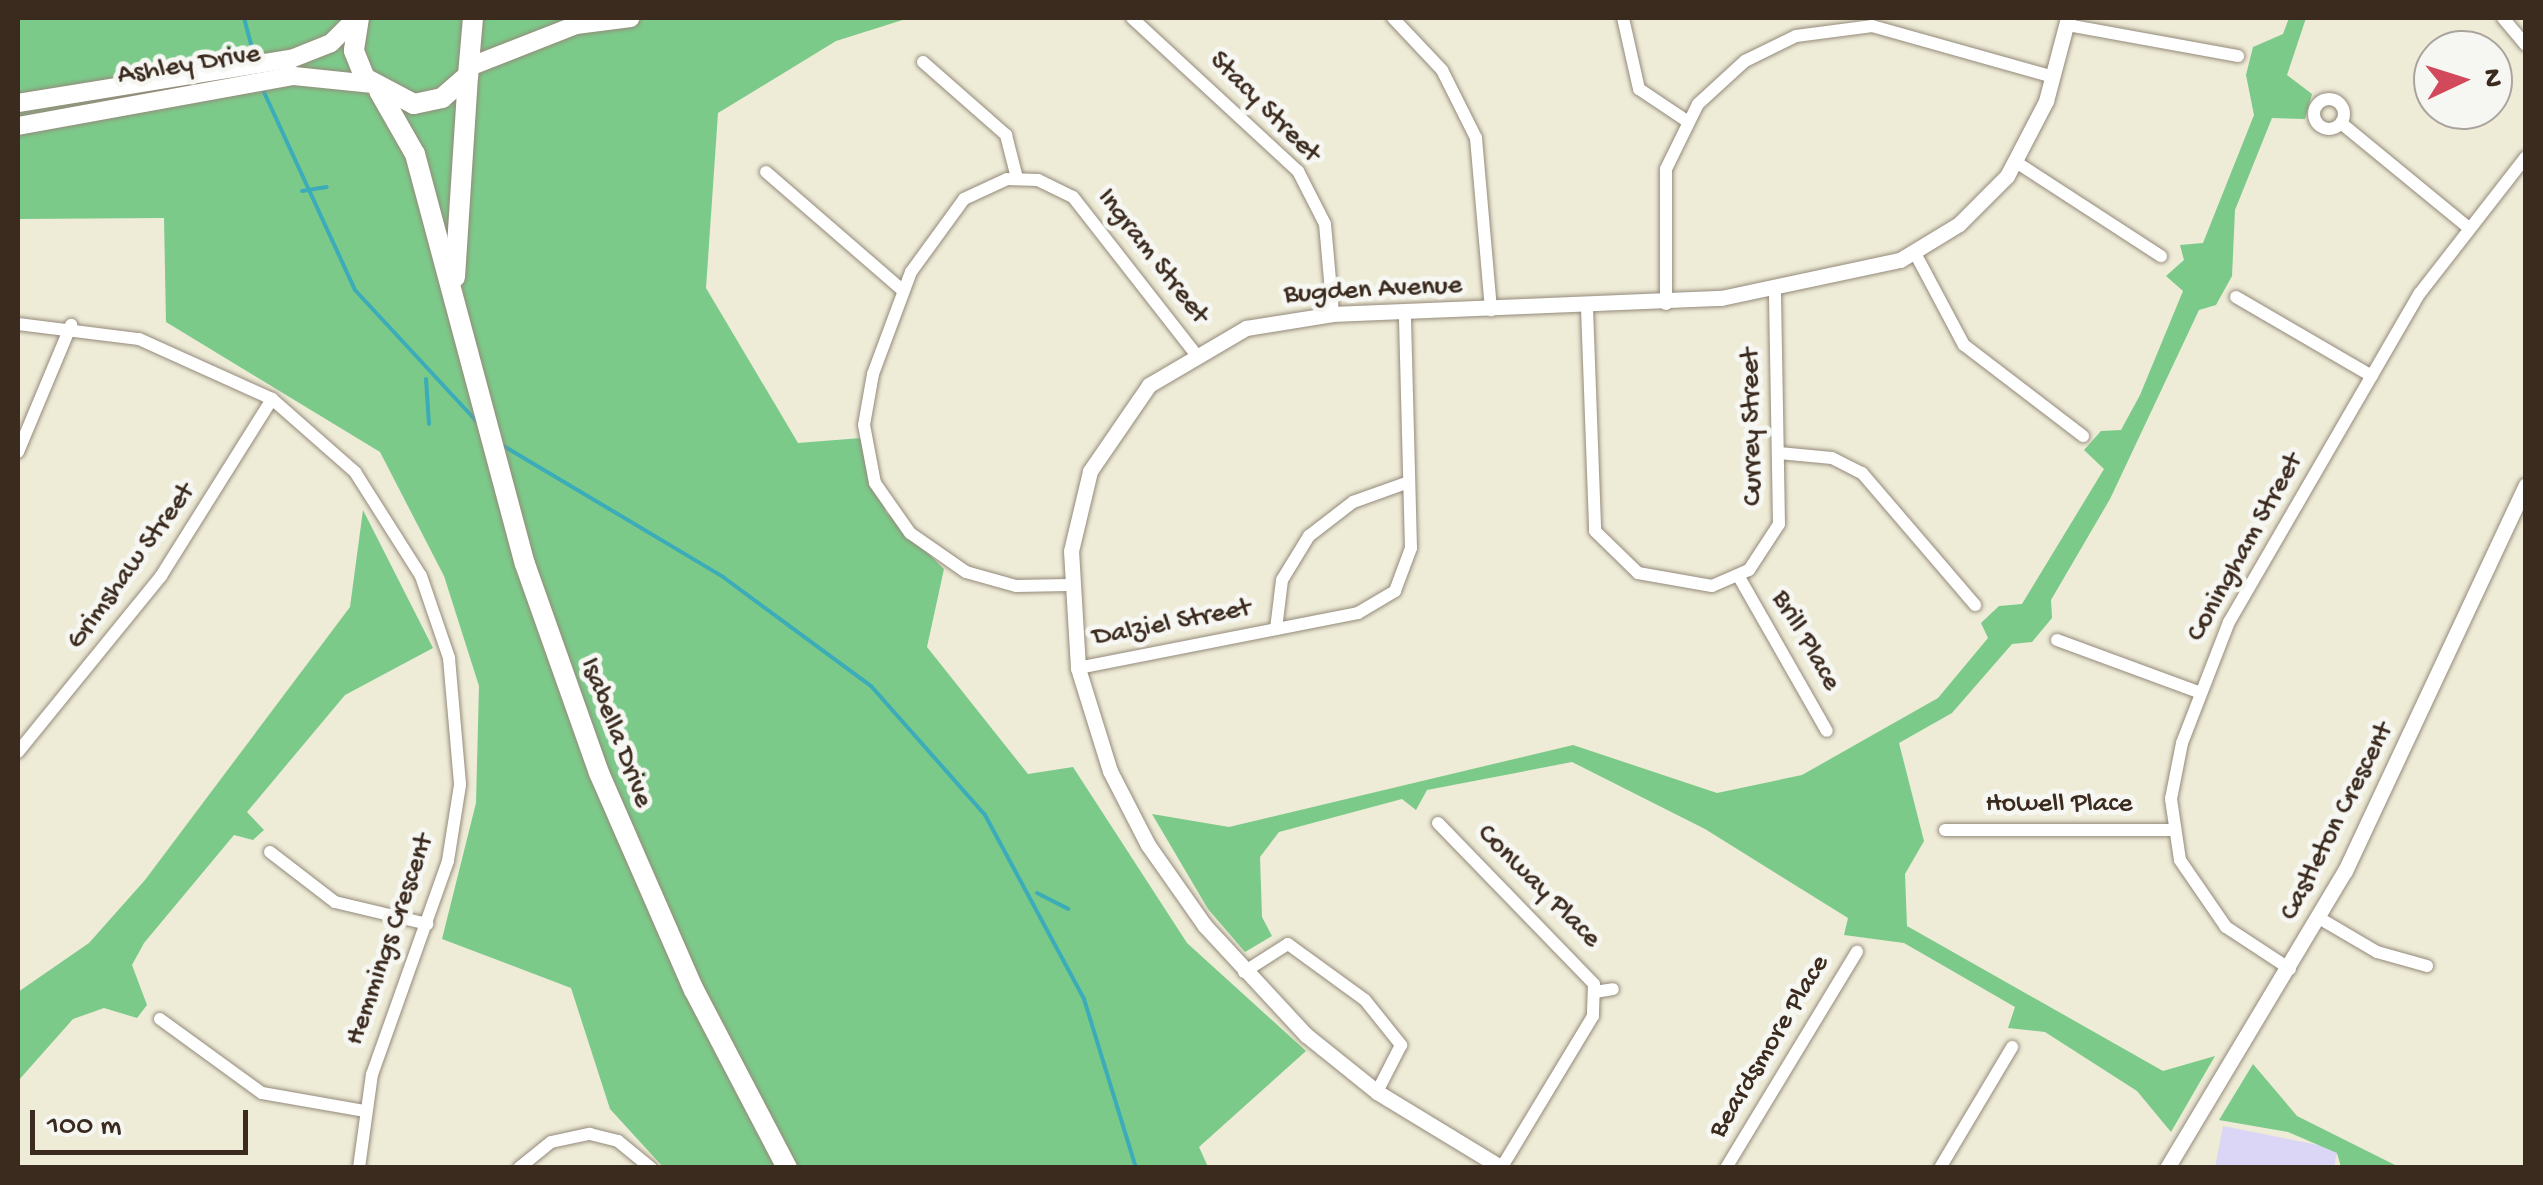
<!DOCTYPE html>
<html>
<head>
<meta charset="utf-8">
<style>
	body { margin:0 }
	#map { position:relative; width:2543px; height:1185px; overflow:hidden; background:#eeebd7; font-family:"Gochi Hand",sans-serif }
	div>[style] { position:absolute }
	.built>* { inset:0; background:#dcd6f6 }
	.green>* { inset:0; background:#7cca8a }
	.stream>* { height:4px; margin:-2px; padding:0 2px; transform-origin:2px; border-radius:2px; background:#3cacb9 }
	.roads { filter:drop-shadow(0 0 2px #948a7a) drop-shadow(0 0 2px #948a7a) }
	.minor>* { height:12px; margin:-6px; padding:0 6px; transform-origin:6px; border-radius:6px; background:#fff }
	.minor>.ring { margin:-6px; padding:0; box-sizing:content-box; background:none; border:12px solid #fff; border-radius:50% }
	.tertiary>* { height:15px; margin:-7.5px; padding:0 7.5px; transform-origin:7.5px; border-radius:7.5px; background:#fff }
	.secondary>* { height:18px; margin:-9px; padding:0 9px; transform-origin:9px; border-radius:9px; background:#fff }
	.primary>* { height:20px; margin:-10px; padding:0 10px; transform-origin:10px; border-radius:10px; background:#fff }
	span { translate:-50% -50%; white-space:nowrap; text-align:center; line-height:1.15; -webkit-text-stroke:10px #f6f6f2; paint-order:stroke }
	.street-label { font-size:28px; color:#3b2a1e }
	.frame { position:absolute; inset:0; border:20px solid #3b2a1e; pointer-events:none }
	.north { position:absolute; left:2413px; top:30px; width:100px; height:100px; box-sizing:border-box; background:#f6f6f2; border:2px solid #aba49d; border-radius:50%; rotate:86deg; font-size:28px; font-weight:700; line-height:40px; text-align:center; color:#3b2a1e }
	.north::after { content:''; display:block; margin:auto; width:35px; height:45px; background:#d1495b; clip-path:polygon(50% 0,100% 100%,50% 72%,0 100%) }
	.scale { position:absolute; left:30px; top:1110px; width:218px; height:45px; box-sizing:border-box; border:5px solid #3b2a1e; border-top:0; padding-left:12px; font-size:30px; line-height:35px; white-space:nowrap; color:#3b2a1e; -webkit-text-stroke:8px #f6f6f2; paint-order:stroke }
</style>
</head>
<body>
<div id="map">
	<div class="built">
		<div style="clip-path:polygon(2223px 1126px,2338px 1149px,2334px 1167px,2215px 1168px)"></div>
	</div>
	<div class="green">
		<div style="clip-path:polygon(18px 18px,909px 18px,836px 41px,718px 113px,706px 288px,798px 443px,861px 438px,886px 512px,944px 569px,927px 647px,1028px 774px,1073px 767px,1187px 943px,1306px 1051px,1199px 1147px,1208px 1167px,663px 1167px,610px 1109px,571px 988px,442px 939px,476px 803px,479px 686px,444px 576px,380px 452px,166px 322px,164px 218px,18px 219px)"></div>
		<div style="clip-path:polygon(2289px 18px,2306px 18px,2287px 75px,2312px 94px,2305px 119px,2272px 118px,2235px 210px,2232px 276px,2216px 305px,2199px 310px,2110px 499px,2051px 600px,2052px 618px,2032px 642px,2012px 644px,1952px 713px,1899px 743px,1924px 841px,1905px 874px,1907px 926px,2163px 1071px,2215px 1056px,2171px 1132px,2137px 1091px,2045px 1032px,2008px 1028px,2015px 1007px,1904px 943px,1844px 935px,1848px 918px,1705px 829px,1572px 762px,1427px 790px,1416px 810px,1402px 799px,1279px 832px,1260px 857px,1262px 917px,1272px 936px,1245px 952px,1208px 909px,1152px 814px,1229px 827px,1573px 745px,1717px 793px,1802px 775px,1938px 698px,1988px 638px,1981px 623px,1999px 606px,2022px 604px,2104px 469px,2084px 450px,2101px 431px,2121px 430px,2140px 395px,2183px 291px,2166px 276px,2184px 260px,2180px 245px,2203px 243px,2254px 115px,2246px 75px,2253px 47px,2283px 34px)"></div>
		<div style="clip-path:polygon(363px 510px,433px 648px,345px 695px,247px 812px,264px 830px,253px 840px,234px 835px,144px 943px,132px 965px,147px 1005px,137px 1018px,104px 1008px,73px 1019px,18px 1081px,18px 992px,89px 943px,145px 880px,350px 607px)"></div>
		<div style="clip-path:polygon(2253px 1064px,2297px 1116px,2399px 1167px,2341px 1167px,2337px 1153px,2288px 1132px,2219px 1120px)"></div>
	</div>
	<div class="stream">
		<div style="left:244px;top:18px;width:39px;rotate:75deg"></div>
		<div style="left:263px;top:90px;width:220px;rotate:65.3deg"></div>
		<div style="left:355px;top:290px;width:184px;rotate:47.2deg"></div>
		<div style="left:302px;top:191px;width:25px;rotate:-9deg"></div>
		<div style="left:426px;top:379px;width:45px;rotate:86.2deg"></div>
		<div style="left:502px;top:445px;width:257px;rotate:30.8deg"></div>
		<div style="left:723px;top:577px;width:184px;rotate:36.4deg"></div>
		<div style="left:871px;top:686px;width:172px;rotate:48.5deg"></div>
		<div style="left:985px;top:815px;width:209px;rotate:61.7deg"></div>
		<div style="left:1084px;top:999px;width:177px;rotate:72.9deg"></div>
		<div style="left:1037px;top:893px;width:35px;rotate:27deg"></div>
	</div>
	<div class="roads">
		<div class="minor">
			<div style="left:1132px;top:18px;width:226px;rotate:42.7deg"></div>
			<div style="left:1298px;top:171px;width:59px;rotate:63deg"></div>
			<div style="left:1325px;top:224px;width:90px;rotate:84.9deg"></div>
			<div style="left:1393px;top:18px;width:71px;rotate:46.7deg"></div>
			<div style="left:1442px;top:70px;width:76px;rotate:63.4deg"></div>
			<div style="left:1476px;top:138px;width:173px;rotate:85deg"></div>
			<div style="left:1623px;top:18px;width:73px;rotate:77.3deg"></div>
			<div style="left:1639px;top:89px;width:58px;rotate:33.7deg"></div>
			<div style="left:2503px;top:18px;width:35px;rotate:50deg"></div>
			<div style="left:2067px;top:25px;width:174px;rotate:10.3deg"></div>
			<div style="left:923px;top:62px;width:111px;rotate:41.3deg"></div>
			<div style="left:1006px;top:135px;width:44px;rotate:75.7deg"></div>
			<div class="ring" style="left:2314px;top:99px;width:18px;height:18px"></div>
			<div style="left:2341px;top:123px;width:161px;rotate:39.4deg"></div>
			<div style="left:2016px;top:162px;width:173px;rotate:33deg"></div>
			<div style="left:766px;top:172px;width:180px;rotate:40.9deg"></div>
			<div style="left:1915px;top:253px;width:104px;rotate:62deg"></div>
			<div style="left:1964px;top:345px;width:150px;rotate:37.4deg"></div>
			<div style="left:2236px;top:297px;width:157px;rotate:30.2deg"></div>
			<div style="left:1666px;top:304px;width:135px;rotate:-90deg"></div>
			<div style="left:1666px;top:169px;width:72px;rotate:-63.8deg"></div>
			<div style="left:1698px;top:104px;width:64px;rotate:-42.5deg"></div>
			<div style="left:1745px;top:61px;width:57px;rotate:-26.1deg"></div>
			<div style="left:1796px;top:36px;width:77px;rotate:-7.5deg"></div>
			<div style="left:1872px;top:26px;width:189px;rotate:15.7deg"></div>
			<div style="left:1587px;top:308px;width:223px;rotate:87.9deg"></div>
			<div style="left:1595px;top:531px;width:60px;rotate:44.3deg"></div>
			<div style="left:1638px;top:573px;width:75px;rotate:10deg"></div>
			<div style="left:1712px;top:586px;width:40px;rotate:-23.4deg"></div>
			<div style="left:1749px;top:570px;width:55px;rotate:-56.9deg"></div>
			<div style="left:1779px;top:524px;width:234px;rotate:-91deg"></div>
			<div style="left:18px;top:324px;width:122px;rotate:7.1deg"></div>
			<div style="left:139px;top:339px;width:146px;rotate:24.3deg"></div>
			<div style="left:272px;top:399px;width:111px;rotate:41.3deg"></div>
			<div style="left:355px;top:472px;width:123px;rotate:57.6deg"></div>
			<div style="left:421px;top:576px;width:87px;rotate:71.1deg"></div>
			<div style="left:449px;top:658px;width:127px;rotate:85deg"></div>
			<div style="left:460px;top:785px;width:77px;rotate:99deg"></div>
			<div style="left:448px;top:861px;width:226px;rotate:109.6deg"></div>
			<div style="left:372px;top:1074px;width:95px;rotate:97.9deg"></div>
			<div style="left:18px;top:452px;width:138px;rotate:-67.3deg"></div>
			<div style="left:1779px;top:453px;width:53px;rotate:5.4deg"></div>
			<div style="left:1832px;top:458px;width:34px;rotate:27deg"></div>
			<div style="left:1862px;top:473px;width:174px;rotate:49.4deg"></div>
			<div style="left:1739px;top:577px;width:177px;rotate:60.3deg"></div>
			<div style="left:1069px;top:585px;width:53px;rotate:178.9deg"></div>
			<div style="left:1016px;top:586px;width:52px;rotate:-164.4deg"></div>
			<div style="left:966px;top:572px;width:68px;rotate:-145.1deg"></div>
			<div style="left:910px;top:533px;width:61px;rotate:-125deg"></div>
			<div style="left:875px;top:483px;width:59px;rotate:-100.7deg"></div>
			<div style="left:864px;top:425px;width:52px;rotate:-80deg"></div>
			<div style="left:873px;top:374px;width:109px;rotate:-69.6deg"></div>
			<div style="left:911px;top:272px;width:90px;rotate:-54deg"></div>
			<div style="left:964px;top:199px;width:47px;rotate:-24.9deg"></div>
			<div style="left:1007px;top:179px;width:31px;rotate:2deg"></div>
			<div style="left:1038px;top:180px;width:39px;rotate:26deg"></div>
			<div style="left:1073px;top:197px;width:197px;rotate:52deg"></div>
			<div style="left:1276px;top:629px;width:49px;rotate:-83deg"></div>
			<div style="left:1282px;top:580px;width:52px;rotate:-58.5deg"></div>
			<div style="left:1309px;top:536px;width:56px;rotate:-37.7deg"></div>
			<div style="left:1353px;top:502px;width:59px;rotate:-19.7deg"></div>
			<div style="left:2057px;top:640px;width:150px;rotate:20.2deg"></div>
			<div style="left:1078px;top:668px;width:285px;rotate:-11.1deg"></div>
			<div style="left:1358px;top:613px;width:43px;rotate:-30.7deg"></div>
			<div style="left:1395px;top:591px;width:46px;rotate:-69.6deg"></div>
			<div style="left:1411px;top:548px;width:236px;rotate:-91.5deg"></div>
			<div style="left:18px;top:752px;width:227px;rotate:-50.9deg"></div>
			<div style="left:161px;top:576px;width:209px;rotate:-57.9deg"></div>
			<div style="left:1438px;top:823px;width:224px;rotate:45.9deg"></div>
			<div style="left:1594px;top:984px;width:32px;rotate:92deg"></div>
			<div style="left:1593px;top:1016px;width:176px;rotate:121.1deg"></div>
			<div style="left:1945px;top:830px;width:228px"></div>
			<div style="left:270px;top:852px;width:82px;rotate:37.6deg"></div>
			<div style="left:335px;top:902px;width:95px;rotate:13.4deg"></div>
			<div style="left:2319px;top:918px;width:67px;rotate:30.4deg"></div>
			<div style="left:2377px;top:952px;width:52px;rotate:15.6deg"></div>
			<div style="left:2290px;top:969px;width:77px;rotate:-146.7deg"></div>
			<div style="left:2226px;top:927px;width:81px;rotate:-124.5deg"></div>
			<div style="left:2180px;top:860px;width:62px;rotate:-98.4deg"></div>
			<div style="left:2171px;top:799px;width:57px;rotate:-78.9deg"></div>
			<div style="left:2182px;top:743px;width:130px;rotate:-68.8deg"></div>
			<div style="left:2229px;top:622px;width:380px;rotate:-59.9deg"></div>
			<div style="left:2420px;top:293px;width:172px;rotate:-52.1deg"></div>
			<div style="left:1244px;top:972px;width:52px;rotate:-32.5deg"></div>
			<div style="left:1288px;top:944px;width:95px;rotate:36deg"></div>
			<div style="left:1365px;top:1000px;width:58px;rotate:51.3deg"></div>
			<div style="left:1401px;top:1045px;width:53px;rotate:117.1deg"></div>
			<div style="left:1595px;top:992px;width:18px;rotate:-9deg"></div>
			<div style="left:160px;top:1019px;width:126px;rotate:36deg"></div>
			<div style="left:262px;top:1093px;width:105px;rotate:9.9deg"></div>
			<div style="left:519px;top:1168px;width:41px;rotate:-39.1deg"></div>
			<div style="left:551px;top:1142px;width:40px;rotate:-12deg"></div>
			<div style="left:590px;top:1134px;width:29px;rotate:14deg"></div>
			<div style="left:618px;top:1141px;width:43px;rotate:39.3deg"></div>
			<div style="left:1726px;top:1168px;width:253px;rotate:-58.8deg"></div>
			<div style="left:1940px;top:1168px;width:141px;rotate:-59.2deg"></div>
		</div>
		<div class="tertiary">
			<div style="left:1502px;top:1168px;width:146px;rotate:-148.7deg"></div>
			<div style="left:1377px;top:1092px;width:91px;rotate:-141.2deg"></div>
			<div style="left:1306px;top:1035px;width:149px;rotate:-132.8deg"></div>
			<div style="left:1205px;top:926px;width:99px;rotate:-125.1deg"></div>
			<div style="left:1148px;top:845px;width:83px;rotate:-117.2deg"></div>
			<div style="left:1110px;top:771px;width:108px;rotate:-107.3deg"></div>
			<div style="left:1078px;top:668px;width:117px;rotate:-93.4deg"></div>
			<div style="left:1071px;top:551px;width:82px;rotate:-76.6deg"></div>
			<div style="left:1090px;top:471px;width:104px;rotate:-55.5deg"></div>
			<div style="left:1149px;top:385px;width:113px;rotate:-30.4deg"></div>
			<div style="left:1246px;top:328px;width:88px;rotate:-9.1deg"></div>
			<div style="left:1333px;top:314px;width:388px;rotate:-2.4deg"></div>
			<div style="left:1721px;top:298px;width:183px;rotate:-12deg"></div>
			<div style="left:1900px;top:260px;width:69px;rotate:-31.4deg"></div>
			<div style="left:1959px;top:224px;width:68px;rotate:-45deg"></div>
			<div style="left:2007px;top:176px;width:85px;rotate:-62.5deg"></div>
			<div style="left:2046px;top:101px;width:86px;rotate:-75.2deg"></div>
			<div style="left:2167px;top:1168px;width:346px;rotate:-59.1deg"></div>
			<div style="left:2345px;top:871px;width:426px;rotate:-64.9deg"></div>
		</div>
		<div class="secondary">
			<div style="left:474px;top:65px;width:110px;rotate:-21.4deg"></div>
			<div style="left:576px;top:25px;width:55px;rotate:-7.3deg"></div>
			<div style="left:18px;top:103px;width:277px;rotate:-9.2deg"></div>
			<div style="left:291px;top:59px;width:43px;rotate:-21.8deg"></div>
			<div style="left:331px;top:43px;width:35px;rotate:-45deg"></div>
			<div style="left:18px;top:126px;width:280px;rotate:-10.3deg"></div>
			<div style="left:294px;top:76px;width:77px;rotate:5.9deg"></div>
		</div>
		<div class="primary">
			<div style="left:359px;top:18px;width:33px;rotate:99deg"></div>
			<div style="left:354px;top:51px;width:29px;rotate:68deg"></div>
			<div style="left:365px;top:78px;width:55px;rotate:28deg"></div>
			<div style="left:414px;top:104px;width:29px;rotate:-12deg"></div>
			<div style="left:442px;top:98px;width:35px;rotate:-41deg"></div>
			<div style="left:468px;top:75px;width:57px;rotate:-85deg"></div>
			<div style="left:379px;top:91px;width:73px;rotate:60.3deg"></div>
			<div style="left:415px;top:154px;width:424px;rotate:75deg"></div>
			<div style="left:525px;top:564px;width:222px;rotate:70.5deg"></div>
			<div style="left:599px;top:773px;width:237px;rotate:66.4deg"></div>
			<div style="left:694px;top:990px;width:201px;rotate:62.4deg"></div>
			<div style="left:455px;top:277px;width:202px;rotate:-86.3deg"></div>
		</div>
	</div>
	<div class="street-label">
		<span style="left:189px;top:66px;rotate:-9deg">Ashley Drive</span>
		<span style="left:1264px;top:108px;rotate:45deg">Stacy Street</span>
		<span style="left:1152px;top:257px;rotate:52deg">Ingram Street</span>
		<span style="left:1373px;top:291px;rotate:-3deg">Bugden Avenue</span>
		<span style="left:1753px;top:427px;rotate:-91deg">Currey Street</span>
		<span style="left:2246px;top:548px;rotate:-61deg">Coningham Street</span>
		<span style="left:132px;top:567px;rotate:-54deg">Grimshaw Street</span>
		<span style="left:1172px;top:624px;rotate:-11deg">Dalziel Street</span>
		<span style="left:1805px;top:641px;rotate:60deg">Brill Place</span>
		<span style="left:615px;top:733px;rotate:69deg">Isabella Drive</span>
		<span style="left:2059px;top:805px">Howell Place</span>
		<span style="left:2338px;top:822px;rotate:-63deg">Castleton Crescent</span>
		<span style="left:1538px;top:887px;rotate:45deg">Conway Place</span>
		<span style="left:391px;top:940px;rotate:-71deg">Hemmings Crescent</span>
		<span style="left:1770px;top:1047px;rotate:-59deg">Beardsmore Place</span>
	</div>
	<div class="frame"></div>
	<div class="north">N</div>
	<div class="scale">100 m</div>
</div>
</body>
</html>
